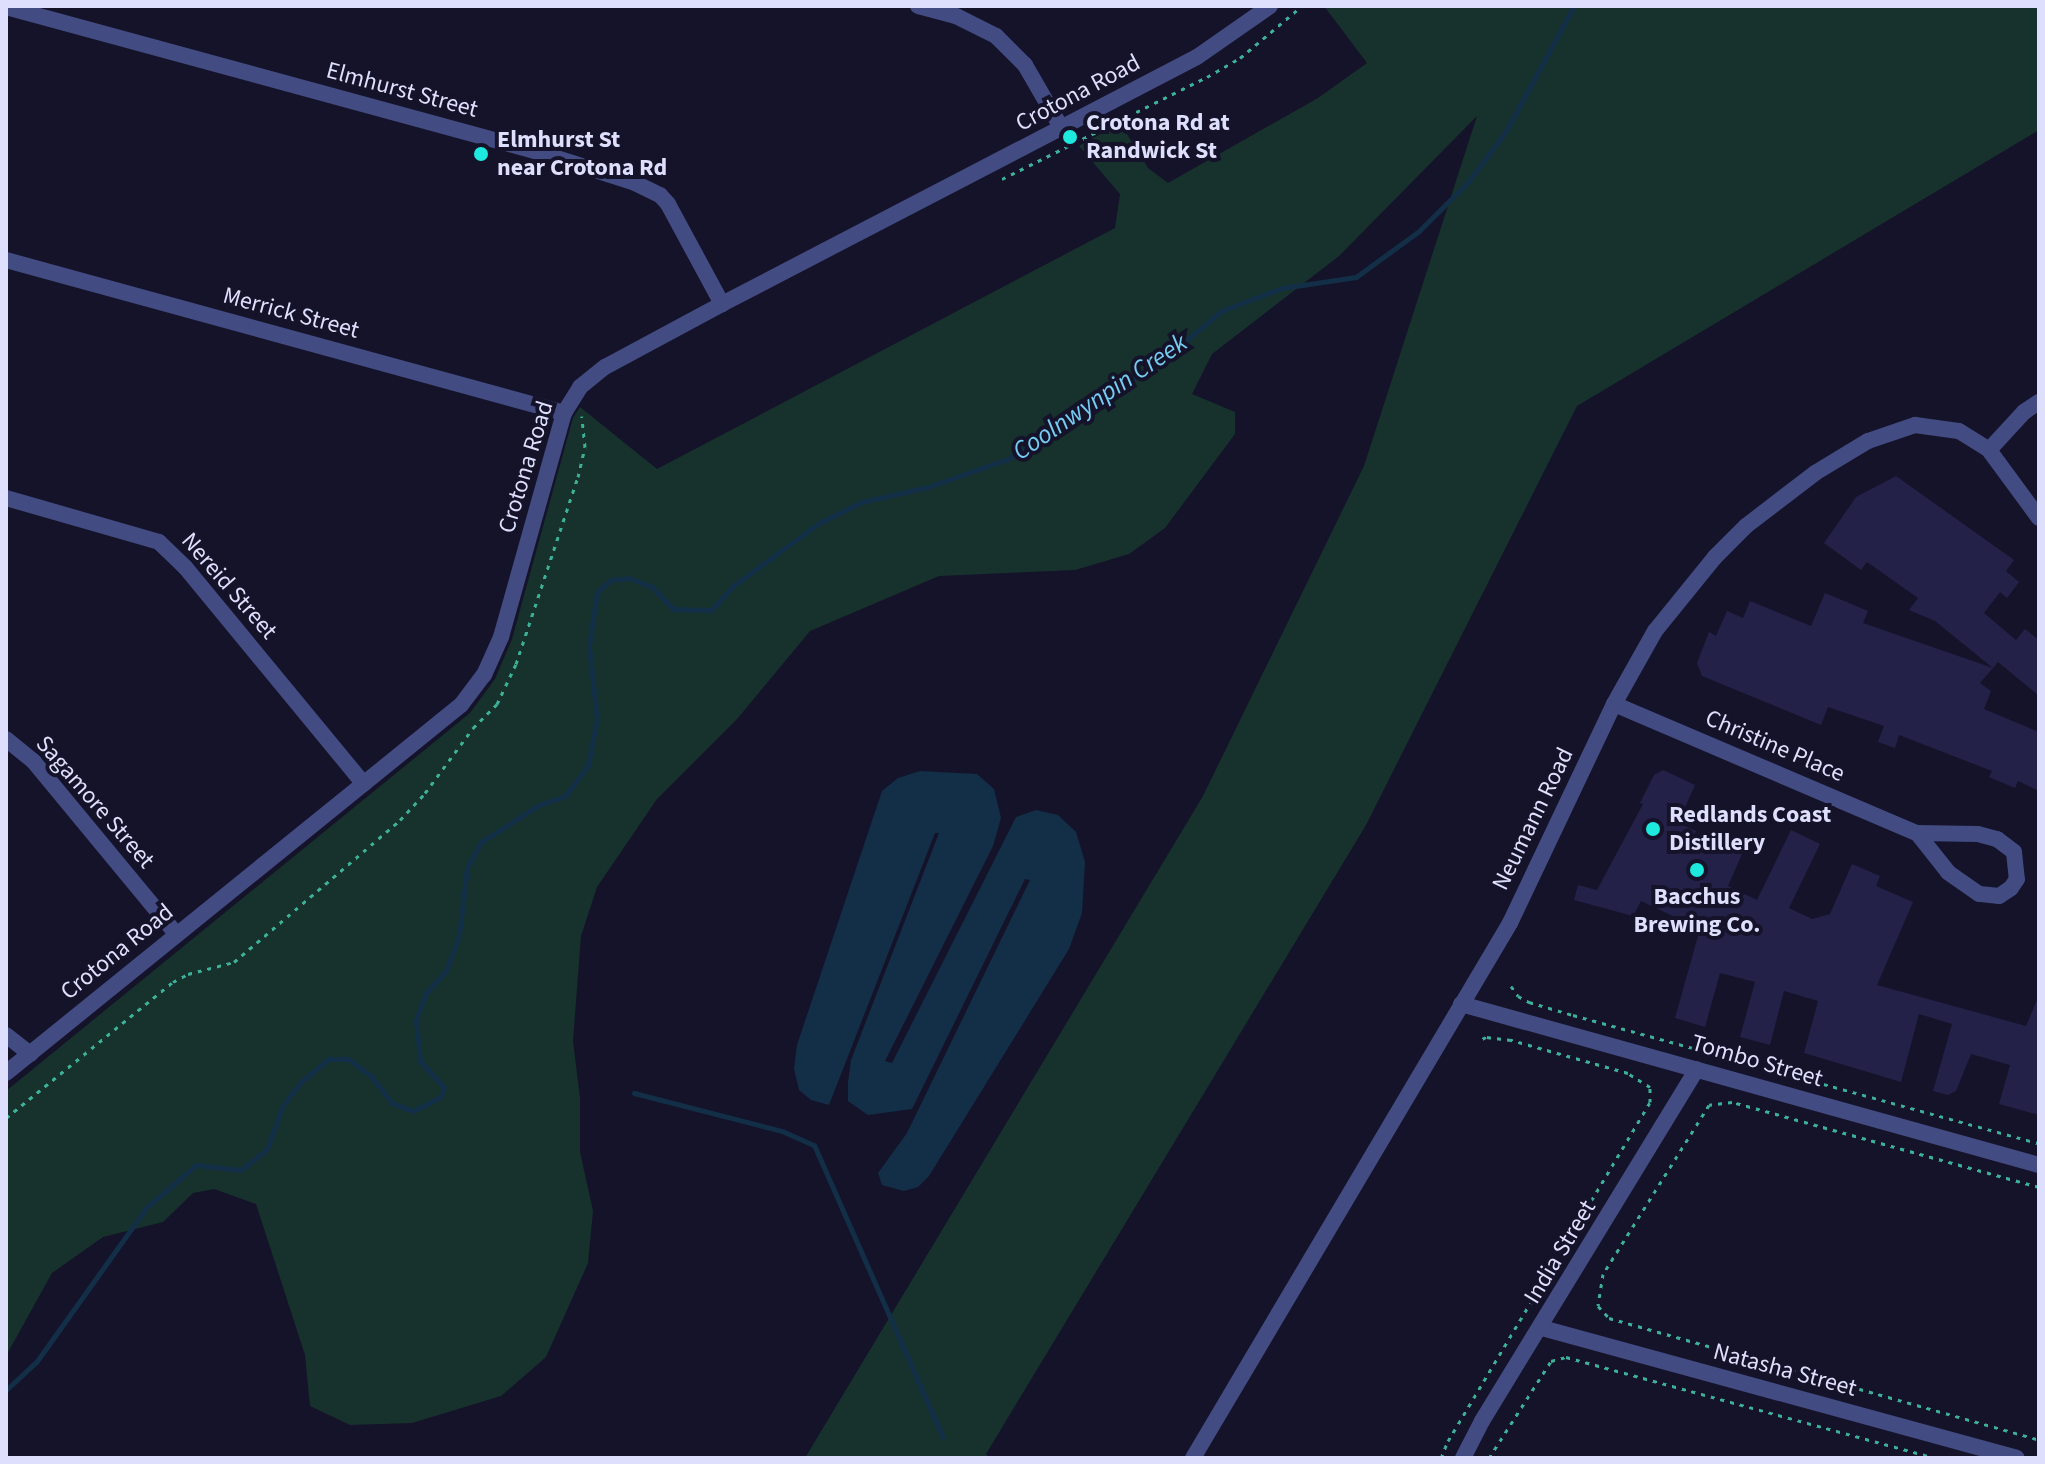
<!DOCTYPE html>
<html>
<head>
<meta charset="utf-8">
<style>
	body { margin:0 }
	#map { position:relative; width:2045px; height:1464px; overflow:hidden; background:#141329; font-family:"Source Sans 3",sans-serif }
	div>[style] { position:absolute }
	.green>* { inset:0; background:#17322d }
	.water>* { inset:0; background:#122f47 }
	.stream>* { height:5px; margin:-2.5px; padding:0 2.5px; transform-origin:2.5px; border-radius:2.5px; background:#122f47 }
	.building>* { inset:0; background:#232148 }
	.path>* { height:3px; margin-top:-1.5px; transform-origin:0; background:repeating-linear-gradient(90deg,#3db198 0 4px,transparent 0 10px) }
	.street>* { height:16px; margin:-8px; padding:0 8px; transform-origin:8px; border-radius:8px; background:#434b83 }
	.dots>* { width:22px; height:22px; translate:-50% -50%; box-sizing:border-box; border:4px solid #141329; border-radius:50% }
	span { translate:-50% -50%; white-space:nowrap; text-align:center; line-height:1.15; -webkit-text-stroke:8px #141329; paint-order:stroke }
	.street-label { font-size:24px; color:#dedffc }
	.poi-label { font-size:24px; color:#dedffc; font-weight:700 }
	.left { translate:0 -50%; text-align:left }
	.water-label { font-size:26px; color:#76ccf2; font-style:italic }
	.frame { position:absolute; inset:0; border:8px solid #dedffc; pointer-events:none }
</style>
</head>
<body>
<div id="map">
	<div class="green">
		<div style="clip-path:polygon(1324px 6px,2039px 6px,2039px 130px,1577px 406px,1366px 825px,986px 1454px,990px 1458px,805px 1458px,1203px 796px,1364px 466px,1477px 116px,1339px 256px,1212px 354px,1192px 394px,1235px 412px,1235px 434px,1165px 528px,1129px 554px,1075px 570px,939px 576px,810px 631px,738px 718px,657px 799px,597px 887px,581px 936px,573px 1041px,580px 1098px,580px 1152px,593px 1211px,588px 1263px,546px 1357px,501px 1396px,412px 1423px,350px 1425px,310px 1406px,305px 1355px,256px 1204px,214px 1189px,193px 1193px,163px 1222px,103px 1237px,52px 1273px,6px 1356px,6px 1091px,470px 713px,495px 679px,512px 639px,573px 418px,580px 407px,657px 469px,1115px 228px,1120px 194px,1079px 146px,1120px 123px,1148px 168px,1168px 183px,1318px 98px,1367px 63px)"></div>
	</div>
	<div class="water">
		<div style="clip-path:polygon(920px 771px,977px 774px,994px 789px,1001px 818px,993px 846px,885px 1061px,892px 1063px,1016px 817px,1036px 810px,1058px 815px,1076px 832px,1085px 862px,1082px 913px,1069px 949px,929px 1176px,918px 1187px,904px 1191px,882px 1185px,878px 1173px,907px 1133px,1030px 880px,1025px 879px,912px 1109px,868px 1115px,848px 1101px,848px 1082px,851px 1060px,939px 833px,935px 833px,829px 1105px,811px 1100px,799px 1090px,794px 1069px,797px 1045px,882px 791px,898px 778px)"></div>
	</div>
	<div class="stream">
		<div style="left:634px;top:1093px;width:153px;rotate:14.4deg"></div>
		<div style="left:782px;top:1131px;width:35px;rotate:24deg"></div>
		<div style="left:814px;top:1145px;width:319px;rotate:66.2deg"></div>
		<div style="left:6px;top:1390px;width:42px;rotate:-43.1deg"></div>
		<div style="left:37px;top:1361px;width:189px;rotate:-54.5deg"></div>
		<div style="left:147px;top:1207px;width:65px;rotate:-40.6deg"></div>
		<div style="left:196px;top:1165px;width:45px;rotate:6.3deg"></div>
		<div style="left:241px;top:1170px;width:33px;rotate:-39deg"></div>
		<div style="left:267px;top:1149px;width:47px;rotate:-70deg"></div>
		<div style="left:283px;top:1105px;width:29px;rotate:-52deg"></div>
		<div style="left:301px;top:1082px;width:35px;rotate:-40deg"></div>
		<div style="left:328px;top:1059px;width:21px"></div>
		<div style="left:349px;top:1059px;width:28px;rotate:38deg"></div>
		<div style="left:371px;top:1076px;width:34px;rotate:52deg"></div>
		<div style="left:392px;top:1103px;width:22px;rotate:21deg"></div>
		<div style="left:413px;top:1111px;width:31px;rotate:-27deg"></div>
		<div style="left:441px;top:1097px;width:10px;rotate:-73deg"></div>
		<div style="left:444px;top:1087px;width:35px;rotate:-133deg"></div>
		<div style="left:420px;top:1061px;width:41px;rotate:-95.6deg"></div>
		<div style="left:416px;top:1020px;width:29px;rotate:-70deg"></div>
		<div style="left:426px;top:993px;width:30px;rotate:-48deg"></div>
		<div style="left:446px;top:971px;width:38px;rotate:-70deg"></div>
		<div style="left:459px;top:935px;width:67px;rotate:-83.2deg"></div>
		<div style="left:467px;top:868px;width:30px;rotate:-62deg"></div>
		<div style="left:481px;top:842px;width:69px;rotate:-32.5deg"></div>
		<div style="left:539px;top:805px;width:28px;rotate:-19deg"></div>
		<div style="left:565px;top:796px;width:39px;rotate:-53deg"></div>
		<div style="left:588px;top:765px;width:47px;rotate:-78.9deg"></div>
		<div style="left:597px;top:719px;width:73px;rotate:-96.3deg"></div>
		<div style="left:589px;top:646px;width:55px;rotate:-81.6deg"></div>
		<div style="left:597px;top:592px;width:18px;rotate:-41deg"></div>
		<div style="left:611px;top:580px;width:18px;rotate:-6deg"></div>
		<div style="left:629px;top:578px;width:25px;rotate:21deg"></div>
		<div style="left:652px;top:587px;width:30px;rotate:46deg"></div>
		<div style="left:673px;top:609px;width:38px;rotate:2deg"></div>
		<div style="left:711px;top:610px;width:33px;rotate:-47deg"></div>
		<div style="left:733px;top:586px;width:107px;rotate:-36.2deg"></div>
		<div style="left:819px;top:523px;width:48px;rotate:-26deg"></div>
		<div style="left:862px;top:502px;width:68px;rotate:-12.8deg"></div>
		<div style="left:928px;top:487px;width:85px;rotate:-19.3deg"></div>
		<div style="left:1008px;top:459px;width:192px;rotate:-32.9deg"></div>
		<div style="left:1169px;top:355px;width:68px;rotate:-40.2deg"></div>
		<div style="left:1221px;top:311px;width:65px;rotate:-20.7deg"></div>
		<div style="left:1282px;top:288px;width:75px;rotate:-8.5deg"></div>
		<div style="left:1356px;top:277px;width:78px;rotate:-36.1deg"></div>
		<div style="left:1419px;top:231px;width:69px;rotate:-45deg"></div>
		<div style="left:1468px;top:182px;width:64px;rotate:-53.3deg"></div>
		<div style="left:1506px;top:131px;width:142px;rotate:-61.5deg"></div>
	</div>
	<div class="building">
		<div style="clip-path:polygon(1896px 476px,2014px 560px,2006px 571px,2019px 582px,2007px 598px,2000px 592px,1984px 613px,2016px 640px,2025px 629px,2039px 640px,2039px 696px,1998px 662px,1993px 668px,1935px 621px,1909px 610px,1918px 598px,1867px 562px,1861px 570px,1824px 543px,1856px 497px)"></div>
		<div style="clip-path:polygon(1825px 593px,1868px 611px,1863px 623px,1993px 668px,1980px 683px,1991px 691px,1984px 709px,2039px 732px,2039px 791px,2018px 781px,2015px 788px,1989px 777px,1992px 771px,1899px 735px,1895px 748px,1878px 742px,1884px 726px,1828px 707px,1821px 725px,1702px 676px,1697px 663px,1709px 632px,1716px 636px,1727px 611px,1743px 618px,1750px 601px,1811px 626px)"></div>
		<div style="clip-path:polygon(1663px 770px,1695px 785px,1678px 823px,1696px 831px,1693px 837px,1725px 852px,1727px 847px,1742px 854px,1728px 886px,1757px 900px,1791px 830px,1820px 844px,1789px 908px,1812px 919px,1830px 914px,1852px 864px,1880px 876px,1876px 886px,1913px 902px,1877px 985px,2026px 1026px,2039px 995px,2039px 1115px,1999px 1104px,2010px 1065px,1971px 1054px,1956px 1091px,1948px 1095px,1933px 1091px,1952px 1024px,1919px 1014px,1901px 1082px,1804px 1053px,1818px 1001px,1784px 991px,1770px 1045px,1740px 1037px,1755px 982px,1720px 973px,1705px 1027px,1675px 1018px,1700px 929px,1641px 901px,1633px 916px,1574px 900px,1578px 885px,1597px 890px,1643px 804px,1640px 803px,1654px 775px)"></div>
	</div>
	<div class="path">
		<div style="left:1002px;top:179px;width:229px;rotate:-26.5deg"></div>
		<div style="left:1207px;top:77px;width:38px;rotate:-30deg"></div>
		<div style="left:1240px;top:58px;width:81px;rotate:-40deg"></div>
		<div style="left:1511px;top:986px;width:12px;rotate:55deg"></div>
		<div style="left:1518px;top:996px;width:13px;rotate:29deg"></div>
		<div style="left:1529px;top:1002px;width:46px;rotate:16.5deg"></div>
		<div style="left:1573px;top:1015px;width:483px;rotate:15.4deg"></div>
		<div style="left:6px;top:1118px;width:215px;rotate:-39.2deg"></div>
		<div style="left:173px;top:982px;width:17px;rotate:-28deg"></div>
		<div style="left:188px;top:974px;width:48px;rotate:-14.6deg"></div>
		<div style="left:234px;top:962px;width:218px;rotate:-40.5deg"></div>
		<div style="left:400px;top:820px;width:37px;rotate:-47deg"></div>
		<div style="left:425px;top:793px;width:81px;rotate:-53.6deg"></div>
		<div style="left:473px;top:728px;width:34px;rotate:-45deg"></div>
		<div style="left:497px;top:704px;width:44px;rotate:-64.6deg"></div>
		<div style="left:516px;top:664px;width:197px;rotate:-71.7deg"></div>
		<div style="left:578px;top:477px;width:31px;rotate:-77deg"></div>
		<div style="left:585px;top:447px;width:31px;rotate:-96deg"></div>
		<div style="left:2039px;top:1187px;width:319px;rotate:-164.5deg"></div>
		<div style="left:1732px;top:1102px;width:23px;rotate:173deg"></div>
		<div style="left:1709px;top:1105px;width:199px;rotate:122.1deg"></div>
		<div style="left:1603px;top:1274px;width:32px;rotate:99deg"></div>
		<div style="left:1598px;top:1306px;width:16px;rotate:47deg"></div>
		<div style="left:1609px;top:1318px;width:447px;rotate:15.8deg"></div>
		<div style="left:1441px;top:1458px;width:18px;rotate:-68deg"></div>
		<div style="left:1448px;top:1441px;width:395px;rotate:-59.2deg"></div>
		<div style="left:1650px;top:1102px;width:15px;rotate:-90deg"></div>
		<div style="left:1650px;top:1087px;width:26px;rotate:-148deg"></div>
		<div style="left:1628px;top:1073px;width:122px;rotate:-164.2deg"></div>
		<div style="left:1511px;top:1040px;width:25px;rotate:-173deg"></div>
		<div style="left:1486px;top:1037px;width:9px;rotate:153deg"></div>
		<div style="left:1489px;top:1458px;width:115px;rotate:-57.4deg"></div>
		<div style="left:1551px;top:1361px;width:16px;rotate:-15deg"></div>
		<div style="left:1566px;top:1357px;width:382px;rotate:15.3deg"></div>
	</div>
	<div class="street">
		<div style="left:918px;top:6px;width:39px;rotate:15deg"></div>
		<div style="left:956px;top:16px;width:45px;rotate:26.6deg"></div>
		<div style="left:996px;top:36px;width:41px;rotate:45deg"></div>
		<div style="left:1025px;top:65px;width:74px;rotate:60deg"></div>
		<div style="left:6px;top:7px;width:548px;rotate:15.23deg"></div>
		<div style="left:535px;top:151px;width:105px;rotate:17.7deg"></div>
		<div style="left:635px;top:183px;width:28px;rotate:26deg"></div>
		<div style="left:660px;top:195px;width:12px;rotate:48deg"></div>
		<div style="left:668px;top:204px;width:114px;rotate:61.6deg"></div>
		<div style="left:6px;top:260px;width:579px;rotate:15.33deg"></div>
		<div style="left:1989px;top:450px;width:52px;rotate:-47.4deg"></div>
		<div style="left:2024px;top:412px;width:18px;rotate:-34deg"></div>
		<div style="left:6px;top:498px;width:159px;rotate:16deg"></div>
		<div style="left:159px;top:542px;width:36px;rotate:44deg"></div>
		<div style="left:185px;top:567px;width:281px;rotate:50.5deg"></div>
		<div style="left:1614px;top:704px;width:329px;rotate:23.1deg"></div>
		<div style="left:6px;top:739px;width:36px;rotate:39deg"></div>
		<div style="left:34px;top:762px;width:224px;rotate:50.4deg"></div>
		<div style="left:1917px;top:833px;width:61px;rotate:0.9deg"></div>
		<div style="left:1978px;top:834px;width:20px;rotate:15deg"></div>
		<div style="left:1997px;top:839px;width:21px;rotate:37deg"></div>
		<div style="left:2014px;top:852px;width:27px;rotate:84deg"></div>
		<div style="left:2017px;top:879px;width:11px;rotate:124deg"></div>
		<div style="left:2011px;top:888px;width:14px;rotate:146deg"></div>
		<div style="left:1999px;top:896px;width:20px;rotate:-174deg"></div>
		<div style="left:1979px;top:894px;width:38px;rotate:-145deg"></div>
		<div style="left:1948px;top:872px;width:50px;rotate:-128.5deg"></div>
		<div style="left:1461px;top:1004px;width:600px;rotate:15.57deg"></div>
		<div style="left:6px;top:1035px;width:31px;rotate:38deg"></div>
		<div style="left:6px;top:1073px;width:585px;rotate:-38.97deg"></div>
		<div style="left:461px;top:705px;width:38px;rotate:-53deg"></div>
		<div style="left:484px;top:675px;width:42px;rotate:-65.9deg"></div>
		<div style="left:501px;top:637px;width:233px;rotate:-74.3deg"></div>
		<div style="left:564px;top:413px;width:31px;rotate:-58deg"></div>
		<div style="left:580px;top:387px;width:32px;rotate:-39deg"></div>
		<div style="left:605px;top:367px;width:133px;rotate:-28.3deg"></div>
		<div style="left:722px;top:304px;width:535px;rotate:-27.47deg"></div>
		<div style="left:1197px;top:57px;width:89px;rotate:-34.9deg"></div>
		<div style="left:1542px;top:1328px;width:492px;rotate:15.3deg"></div>
		<div style="left:1193px;top:1458px;width:622px;rotate:-59.35deg"></div>
		<div style="left:1510px;top:923px;width:242px;rotate:-64.6deg"></div>
		<div style="left:1614px;top:704px;width:84px;rotate:-60.7deg"></div>
		<div style="left:1655px;top:631px;width:95px;rotate:-51deg"></div>
		<div style="left:1715px;top:557px;width:44px;rotate:-45deg"></div>
		<div style="left:1746px;top:526px;width:87px;rotate:-37.5deg"></div>
		<div style="left:1815px;top:473px;width:62px;rotate:-31.1deg"></div>
		<div style="left:1868px;top:441px;width:50px;rotate:-18.8deg"></div>
		<div style="left:1915px;top:425px;width:44px;rotate:7.8deg"></div>
		<div style="left:1959px;top:431px;width:36px;rotate:32deg"></div>
		<div style="left:1989px;top:450px;width:84px;rotate:53.7deg"></div>
		<div style="left:1463px;top:1458px;width:42px;rotate:-62.8deg"></div>
		<div style="left:1482px;top:1421px;width:412px;rotate:-58.6deg"></div>
	</div>
	<div class="dots">
		<div style="left:1070px;top:137px;background:#1de9de"></div>
		<div style="left:481px;top:154px;background:#1de9de"></div>
		<div style="left:1653px;top:829px;background:#1de9de"></div>
		<div style="left:1697px;top:870px;background:#1de9de"></div>
	</div>
	<div class="street-label">
		<span style="left:402px;top:90px;rotate:15deg">Elmhurst Street</span>
		<span style="left:1078px;top:93px;rotate:-28deg">Crotona Road</span>
		<span style="left:291px;top:313px;rotate:15deg">Merrick Street</span>
		<span style="left:526px;top:467px;rotate:-73deg">Crotona Road</span>
		<span style="left:229px;top:586px;rotate:49deg">Nereid Street</span>
		<span style="left:1775px;top:746px;rotate:23deg">Christine Place</span>
		<span style="left:95px;top:802px;rotate:49deg">Sagamore Street</span>
		<span style="left:1533px;top:819px;rotate:-64deg">Neumann Road</span>
		<span style="left:117px;top:952px;rotate:-39deg">Crotona Road</span>
		<span style="left:1757px;top:1061px;rotate:16deg">Tombo Street</span>
		<span style="left:1560px;top:1252px;rotate:-59deg">India Street</span>
		<span style="left:1785px;top:1370px;rotate:15deg">Natasha Street</span>
	</div>
	<div class="poi-label">
		<span class="left" style="left:1086px;top:137px">Crotona Rd at<br>Randwick St</span>
		<span class="left" style="left:497px;top:154px">Elmhurst St<br>near Crotona Rd</span>
		<span class="left" style="left:1669px;top:829px">Redlands Coast<br>Distillery</span>
		<span style="left:1697px;top:911px">Bacchus<br>Brewing Co.</span>
	</div>
	<div class="water-label">
		<span style="left:1100px;top:397px;rotate:-34deg">Coolnwynpin Creek</span>
	</div>
	<div class="frame"></div>
</div>
</body>
</html>
